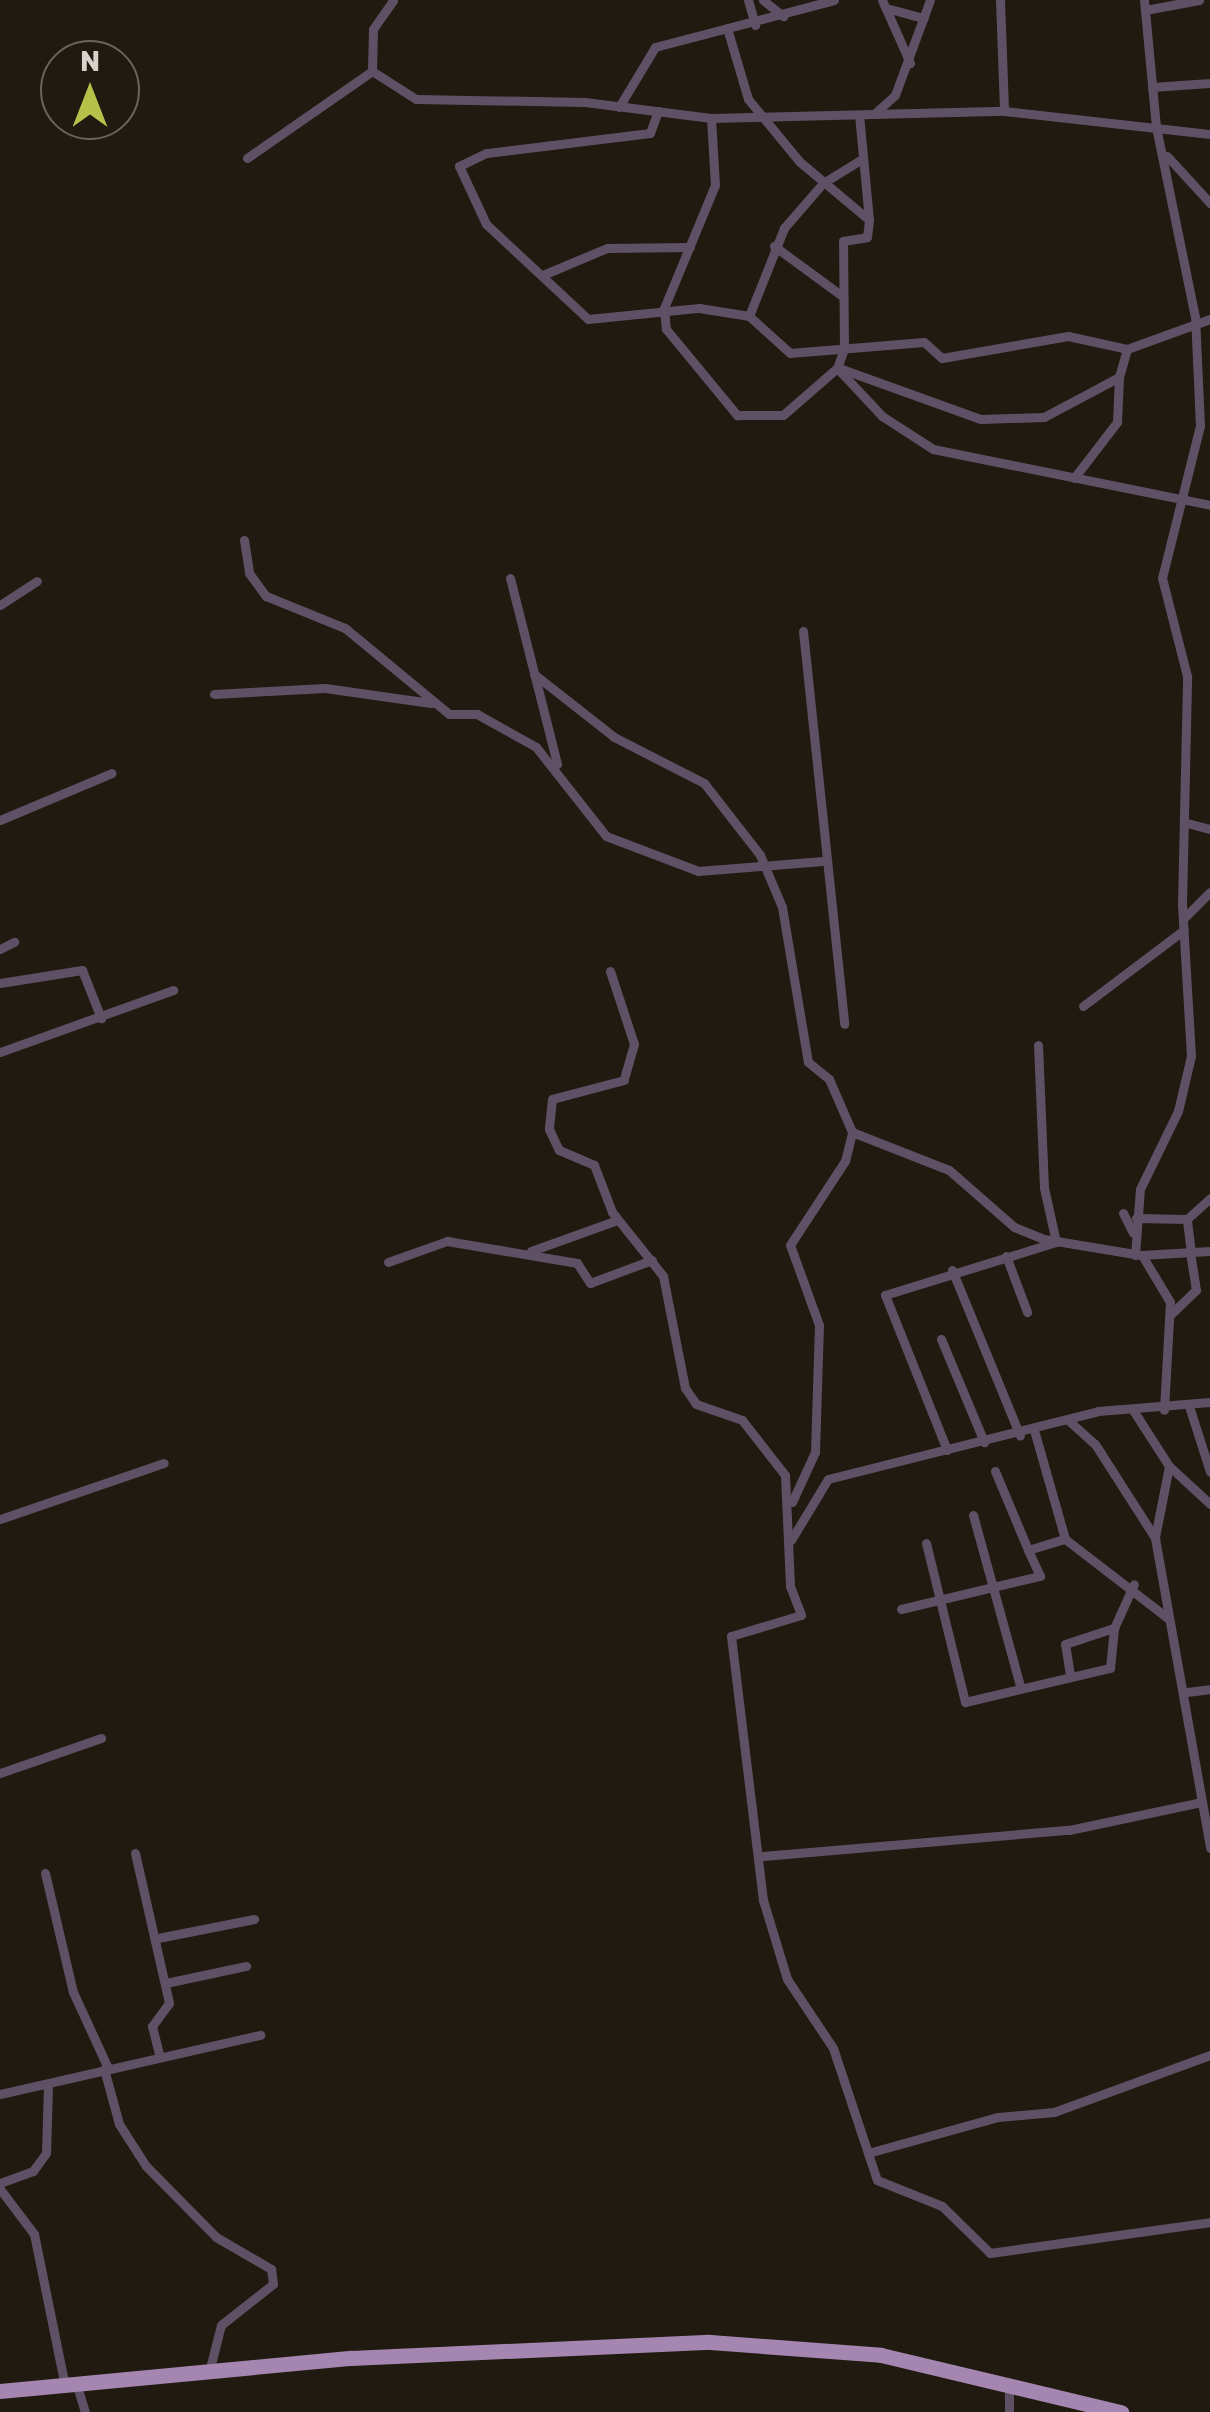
<!DOCTYPE html>
<html>
<head>
<meta charset="utf-8">
<style>
	body { margin:0 }
	#map { position:relative; width:1210px; height:2412px; overflow:hidden; background:#211a10; font-family:Rubik,sans-serif }
	div>[style] { position:absolute }
	.minor>* { height:9px; margin:-4.5px; padding:0 4.5px; transform-origin:4.5px; border-radius:4.5px; background:#5f5165 }
	.primary>* { height:15px; margin:-7.5px; padding:0 7.5px; transform-origin:7.5px; border-radius:7.5px; background:#a486b0 }
	span { translate:-50% -50%; white-space:nowrap; text-align:center; line-height:1.15; -webkit-text-stroke:9px #211a10; paint-order:stroke }
	.north { position:absolute; left:40px; top:40px; width:100px; height:100px; box-sizing:border-box; background:#211a10; border:2px solid #6a645b; border-radius:50%; rotate:0deg; font-size:28px; font-weight:700; line-height:40px; text-align:center; color:#d7d2cb }
	.north::after { content:''; display:block; margin:auto; width:35px; height:45px; background:#b4c24a; clip-path:polygon(50% 0,100% 100%,50% 72%,0 100%) }
</style>
</head>
<body>
<div id="map">
	<div class="minor">
		<div style="left:748px;top:0;width:26px;rotate:74deg"></div>
		<div style="left:763px;top:0;width:26px;rotate:39deg"></div>
		<div style="left:882px;top:0;width:69px;rotate:66deg"></div>
		<div style="left:1000px;top:0;width:111px;rotate:87.9deg"></div>
		<div style="left:886px;top:8px;width:39px;rotate:15deg"></div>
		<div style="left:1145px;top:10px;width:55px;rotate:-10.5deg"></div>
		<div style="left:727px;top:28px;width:74px;rotate:73.5deg"></div>
		<div style="left:748px;top:99px;width:82px;rotate:50.5deg"></div>
		<div style="left:800px;top:162px;width:90px;rotate:40deg"></div>
		<div style="left:372px;top:71px;width:52px;rotate:32.5deg"></div>
		<div style="left:416px;top:99px;width:169px;rotate:1deg"></div>
		<div style="left:585px;top:102px;width:127px;rotate:7.2deg"></div>
		<div style="left:711px;top:118px;width:293px;rotate:-1.4deg"></div>
		<div style="left:1004px;top:111px;width:207px;rotate:6.4deg"></div>
		<div style="left:1152px;top:87px;width:58px;rotate:-3.9deg"></div>
		<div style="left:619px;top:107px;width:70px;rotate:-59deg"></div>
		<div style="left:655px;top:47px;width:185px;rotate:-14.7deg"></div>
		<div style="left:658px;top:111px;width:23px;rotate:110deg"></div>
		<div style="left:650px;top:133px;width:165px;rotate:173deg"></div>
		<div style="left:486px;top:153px;width:30px;rotate:154deg"></div>
		<div style="left:459px;top:166px;width:64px;rotate:65deg"></div>
		<div style="left:486px;top:224px;width:139px;rotate:43deg"></div>
		<div style="left:588px;top:319px;width:112px;rotate:-5.7deg"></div>
		<div style="left:699px;top:308px;width:51px;rotate:9.1deg"></div>
		<div style="left:749px;top:316px;width:55px;rotate:42.1deg"></div>
		<div style="left:790px;top:353px;width:134px;rotate:-4.7deg"></div>
		<div style="left:924px;top:342px;width:24px;rotate:42deg"></div>
		<div style="left:942px;top:358px;width:128px;rotate:-9.9deg"></div>
		<div style="left:1068px;top:336px;width:60px;rotate:12.4deg"></div>
		<div style="left:1127px;top:349px;width:88px;rotate:-19.9deg"></div>
		<div style="left:874px;top:114px;width:28px;rotate:-42deg"></div>
		<div style="left:895px;top:95px;width:101px;rotate:-69.8deg"></div>
		<div style="left:711px;top:118px;width:67px;rotate:86.6deg"></div>
		<div style="left:715px;top:185px;width:133px;rotate:112.5deg"></div>
		<div style="left:664px;top:308px;width:21px;rotate:85deg"></div>
		<div style="left:666px;top:329px;width:112px;rotate:50.5deg"></div>
		<div style="left:737px;top:415px;width:46px"></div>
		<div style="left:783px;top:415px;width:72px;rotate:-41deg"></div>
		<div style="left:837px;top:368px;width:20px;rotate:-70deg"></div>
		<div style="left:844px;top:349px;width:108px;rotate:-90.5deg"></div>
		<div style="left:843px;top:241px;width:24px;rotate:-9deg"></div>
		<div style="left:867px;top:237px;width:17px;rotate:-83deg"></div>
		<div style="left:869px;top:220px;width:105px;rotate:-95.4deg"></div>
		<div style="left:1167px;top:156px;width:64px;rotate:47.5deg"></div>
		<div style="left:247px;top:158px;width:152px;rotate:-34.8deg"></div>
		<div style="left:372px;top:71px;width:42px;rotate:-88.6deg"></div>
		<div style="left:373px;top:29px;width:35px;rotate:-55deg"></div>
		<div style="left:774px;top:246px;width:83px;rotate:36.2deg"></div>
		<div style="left:545px;top:274px;width:67px;rotate:-22.8deg"></div>
		<div style="left:607px;top:248px;width:83px;rotate:-0.7deg"></div>
		<div style="left:749px;top:316px;width:95px;rotate:-68.3deg"></div>
		<div style="left:784px;top:228px;width:60px;rotate:-49.1deg"></div>
		<div style="left:823px;top:183px;width:46px;rotate:-31.6deg"></div>
		<div style="left:837px;top:368px;width:66px;rotate:46.8deg"></div>
		<div style="left:882px;top:416px;width:61px;rotate:32.9deg"></div>
		<div style="left:933px;top:449px;width:283px;rotate:11.4deg"></div>
		<div style="left:839px;top:368px;width:151px;rotate:19.8deg"></div>
		<div style="left:981px;top:419px;width:63px;rotate:-1.8deg"></div>
		<div style="left:1044px;top:417px;width:85px;rotate:-28.1deg"></div>
		<div style="left:1119px;top:377px;width:29px;rotate:-74deg"></div>
		<div style="left:1074px;top:478px;width:71px;rotate:-52.5deg"></div>
		<div style="left:1117px;top:422px;width:45px;rotate:-87.5deg"></div>
		<div style="left:244px;top:540px;width:33px;rotate:81deg"></div>
		<div style="left:249px;top:573px;width:29px;rotate:54deg"></div>
		<div style="left:266px;top:596px;width:85px;rotate:22.1deg"></div>
		<div style="left:345px;top:628px;width:135px;rotate:39.6deg"></div>
		<div style="left:449px;top:714px;width:28px"></div>
		<div style="left:477px;top:714px;width:68px;rotate:29.2deg"></div>
		<div style="left:536px;top:747px;width:113px;rotate:51.8deg"></div>
		<div style="left:606px;top:836px;width:98px;rotate:20.8deg"></div>
		<div style="left:698px;top:871px;width:125px;rotate:-4.6deg"></div>
		<div style="left:510px;top:578px;width:192px;rotate:75.8deg"></div>
		<div style="left:0;top:605px;width:44px;rotate:-33deg"></div>
		<div style="left:803px;top:631px;width:395px;rotate:84deg"></div>
		<div style="left:534px;top:674px;width:102px;rotate:38.2deg"></div>
		<div style="left:614px;top:737px;width:101px;rotate:27.1deg"></div>
		<div style="left:704px;top:783px;width:91px;rotate:52.1deg"></div>
		<div style="left:760px;top:855px;width:56px;rotate:67.1deg"></div>
		<div style="left:782px;top:907px;width:157px;rotate:80.5deg"></div>
		<div style="left:808px;top:1062px;width:27px;rotate:39deg"></div>
		<div style="left:829px;top:1079px;width:58px;rotate:66.5deg"></div>
		<div style="left:852px;top:1132px;width:104px;rotate:21.4deg"></div>
		<div style="left:949px;top:1170px;width:86px;rotate:41.2deg"></div>
		<div style="left:1014px;top:1227px;width:32px;rotate:22deg"></div>
		<div style="left:1044px;top:1239px;width:98px;rotate:9.4deg"></div>
		<div style="left:1141px;top:1255px;width:69px;rotate:-3.3deg"></div>
		<div style="left:214px;top:694px;width:111px;rotate:-3.1deg"></div>
		<div style="left:325px;top:688px;width:107px;rotate:8.1deg"></div>
		<div style="left:0;top:820px;width:121px;rotate:-22.8deg"></div>
		<div style="left:1187px;top:823px;width:24px;rotate:15deg"></div>
		<div style="left:1185px;top:917px;width:35px;rotate:-45deg"></div>
		<div style="left:0;top:949px;width:16px;rotate:-27deg"></div>
		<div style="left:610px;top:971px;width:77px;rotate:71.8deg"></div>
		<div style="left:634px;top:1044px;width:37px;rotate:106deg"></div>
		<div style="left:624px;top:1080px;width:74px;rotate:165.2deg"></div>
		<div style="left:552px;top:1099px;width:30px;rotate:96deg"></div>
		<div style="left:549px;top:1129px;width:23px;rotate:65deg"></div>
		<div style="left:559px;top:1150px;width:38px;rotate:23deg"></div>
		<div style="left:594px;top:1165px;width:50px;rotate:69deg"></div>
		<div style="left:612px;top:1212px;width:82px;rotate:51.4deg"></div>
		<div style="left:663px;top:1276px;width:114px;rotate:78.9deg"></div>
		<div style="left:685px;top:1388px;width:19px;rotate:55deg"></div>
		<div style="left:696px;top:1404px;width:49px;rotate:19.2deg"></div>
		<div style="left:742px;top:1420px;width:70px;rotate:52deg"></div>
		<div style="left:785px;top:1475px;width:111px;rotate:87.4deg"></div>
		<div style="left:790px;top:1586px;width:31px;rotate:69deg"></div>
		<div style="left:801px;top:1615px;width:73px;rotate:163.3deg"></div>
		<div style="left:731px;top:1636px;width:266px;rotate:83.1deg"></div>
		<div style="left:763px;top:1900px;width:83px;rotate:73.1deg"></div>
		<div style="left:787px;top:1979px;width:83px;rotate:56.3deg"></div>
		<div style="left:833px;top:2048px;width:139px;rotate:71.6deg"></div>
		<div style="left:877px;top:2180px;width:70px;rotate:21.8deg"></div>
		<div style="left:942px;top:2206px;width:67px;rotate:44.4deg"></div>
		<div style="left:990px;top:2253px;width:222px;rotate:-8deg"></div>
		<div style="left:0;top:983px;width:83px;rotate:-9deg"></div>
		<div style="left:82px;top:970px;width:52px;rotate:68.4deg"></div>
		<div style="left:1083px;top:1006px;width:126px;rotate:-37deg"></div>
		<div style="left:0;top:1052px;width:184px;rotate:-19.7deg"></div>
		<div style="left:1123px;top:1213px;width:22px;rotate:63deg"></div>
		<div style="left:1136px;top:1218px;width:51px;rotate:1.1deg"></div>
		<div style="left:531px;top:1251px;width:91px;rotate:-19.8deg"></div>
		<div style="left:1191px;top:1253px;width:34px;rotate:-97deg"></div>
		<div style="left:1187px;top:1219px;width:31px;rotate:-42deg"></div>
		<div style="left:1135px;top:1255px;width:66px;rotate:-85.7deg"></div>
		<div style="left:1140px;top:1189px;width:87px;rotate:-64deg"></div>
		<div style="left:1178px;top:1111px;width:57px;rotate:-76.7deg"></div>
		<div style="left:1191px;top:1056px;width:152px;rotate:-93.4deg"></div>
		<div style="left:1182px;top:904px;width:228px;rotate:-88.7deg"></div>
		<div style="left:1187px;top:676px;width:101px;rotate:-104.3deg"></div>
		<div style="left:1162px;top:578px;width:157px;rotate:-76deg"></div>
		<div style="left:1200px;top:426px;width:109px;rotate:-92.6deg"></div>
		<div style="left:1195px;top:317px;width:194px;rotate:-101.6deg"></div>
		<div style="left:1156px;top:127px;width:128px;rotate:-95.4deg"></div>
		<div style="left:1006px;top:1256px;width:60px;rotate:69.4deg"></div>
		<div style="left:1143px;top:1257px;width:52px;rotate:59deg"></div>
		<div style="left:1170px;top:1302px;width:108px;rotate:93.2deg"></div>
		<div style="left:388px;top:1262px;width:63px;rotate:-19.6deg"></div>
		<div style="left:447px;top:1241px;width:132px;rotate:9.6deg"></div>
		<div style="left:577px;top:1263px;width:24px;rotate:57deg"></div>
		<div style="left:590px;top:1283px;width:66px;rotate:-20.4deg"></div>
		<div style="left:952px;top:1270px;width:179px;rotate:67.7deg"></div>
		<div style="left:1170px;top:1315px;width:36px;rotate:-44deg"></div>
		<div style="left:1196px;top:1290px;width:37px;rotate:-99deg"></div>
		<div style="left:941px;top:1339px;width:112px;rotate:67.3deg"></div>
		<div style="left:1189px;top:1406px;width:69px;rotate:72.3deg"></div>
		<div style="left:1133px;top:1410px;width:67px;rotate:57.3deg"></div>
		<div style="left:1169px;top:1466px;width:56px;rotate:42.8deg"></div>
		<div style="left:1068px;top:1420px;width:36px;rotate:42deg"></div>
		<div style="left:1095px;top:1444px;width:112px;rotate:57.4deg"></div>
		<div style="left:1155px;top:1538px;width:315px;rotate:79.9deg"></div>
		<div style="left:1034px;top:1430px;width:113px;rotate:74.1deg"></div>
		<div style="left:1065px;top:1539px;width:131px;rotate:37.6deg"></div>
		<div style="left:947px;top:1450px;width:167px;rotate:-111.8deg"></div>
		<div style="left:885px;top:1295px;width:179px;rotate:-17.2deg"></div>
		<div style="left:1056px;top:1242px;width:55px;rotate:-102.5deg"></div>
		<div style="left:1044px;top:1188px;width:143px;rotate:-92.4deg"></div>
		<div style="left:995px;top:1471px;width:86px;rotate:67.3deg"></div>
		<div style="left:792px;top:1502px;width:55px;rotate:-65.3deg"></div>
		<div style="left:815px;top:1452px;width:127px;rotate:-88.2deg"></div>
		<div style="left:819px;top:1325px;width:85px;rotate:-109.9deg"></div>
		<div style="left:790px;top:1245px;width:100px;rotate:-56.8deg"></div>
		<div style="left:845px;top:1161px;width:30px;rotate:-76deg"></div>
		<div style="left:973px;top:1515px;width:177px;rotate:74.6deg"></div>
		<div style="left:0;top:1519px;width:173px;rotate:-18.9deg"></div>
		<div style="left:1155px;top:1537px;width:72px;rotate:-78.8deg"></div>
		<div style="left:791px;top:1540px;width:71px;rotate:-58.8deg"></div>
		<div style="left:828px;top:1479px;width:278px;rotate:-14.1deg"></div>
		<div style="left:1098px;top:1411px;width:112px;rotate:-4.6deg"></div>
		<div style="left:926px;top:1543px;width:164px;rotate:76.2deg"></div>
		<div style="left:965px;top:1702px;width:149px;rotate:-13.2deg"></div>
		<div style="left:1110px;top:1668px;width:40px;rotate:-84.3deg"></div>
		<div style="left:1114px;top:1628px;width:48px;rotate:-65.6deg"></div>
		<div style="left:901px;top:1609px;width:143px;rotate:-13.4deg"></div>
		<div style="left:1040px;top:1576px;width:29px;rotate:-115deg"></div>
		<div style="left:1028px;top:1550px;width:39px;rotate:-17deg"></div>
		<div style="left:1070px;top:1675px;width:31px;rotate:-99deg"></div>
		<div style="left:1065px;top:1644px;width:52px;rotate:-18.1deg"></div>
		<div style="left:1187px;top:1692px;width:23px;rotate:-7deg"></div>
		<div style="left:0;top:1773px;width:107px;rotate:-19.1deg"></div>
		<div style="left:135px;top:1853px;width:154px;rotate:77.2deg"></div>
		<div style="left:169px;top:2003px;width:29px;rotate:126deg"></div>
		<div style="left:152px;top:2026px;width:29px;rotate:76deg"></div>
		<div style="left:763px;top:1856px;width:307px;rotate:-4.9deg"></div>
		<div style="left:1069px;top:1830px;width:136px;rotate:-11.9deg"></div>
		<div style="left:45px;top:1873px;width:122px;rotate:76.8deg"></div>
		<div style="left:73px;top:1992px;width:81px;rotate:65.3deg"></div>
		<div style="left:158px;top:1938px;width:98px;rotate:-11.2deg"></div>
		<div style="left:166px;top:1983px;width:82px;rotate:-12deg"></div>
		<div style="left:104px;top:2069px;width:57px;rotate:74.7deg"></div>
		<div style="left:119px;top:2124px;width:50px;rotate:57.3deg"></div>
		<div style="left:146px;top:2166px;width:100px;rotate:45.4deg"></div>
		<div style="left:216px;top:2237px;width:64px;rotate:30.2deg"></div>
		<div style="left:271px;top:2269px;width:15px;rotate:82deg"></div>
		<div style="left:273px;top:2284px;width:66px;rotate:141.7deg"></div>
		<div style="left:221px;top:2325px;width:49px;rotate:104.3deg"></div>
		<div style="left:0;top:2094px;width:267px;rotate:-12.8deg"></div>
		<div style="left:868px;top:2153px;width:135px;rotate:-15.5deg"></div>
		<div style="left:998px;top:2117px;width:56px;rotate:-5.1deg"></div>
		<div style="left:1054px;top:2112px;width:166px;rotate:-20.1deg"></div>
		<div style="left:0;top:2183px;width:35px;rotate:-20deg"></div>
		<div style="left:33px;top:2171px;width:22px;rotate:-54deg"></div>
		<div style="left:46px;top:2153px;width:69px;rotate:-88.3deg"></div>
		<div style="left:0;top:2189px;width:56px;rotate:52.9deg"></div>
		<div style="left:34px;top:2234px;width:156px;rotate:78.5deg"></div>
		<div style="left:77px;top:2386px;width:27px;rotate:73deg"></div>
		<div style="left:1009px;top:2412px;width:26px;rotate:-90deg"></div>
	</div>
	<div class="primary">
		<div style="left:0;top:2391px;width:353px;rotate:-5.4deg"></div>
		<div style="left:351px;top:2358px;width:359px;rotate:-2.6deg"></div>
		<div style="left:710px;top:2342px;width:171px;rotate:4.3deg"></div>
		<div style="left:881px;top:2355px;width:247px;rotate:13.4deg"></div>
	</div>
	<div class="north">N</div>
</div>
</body>
</html>
